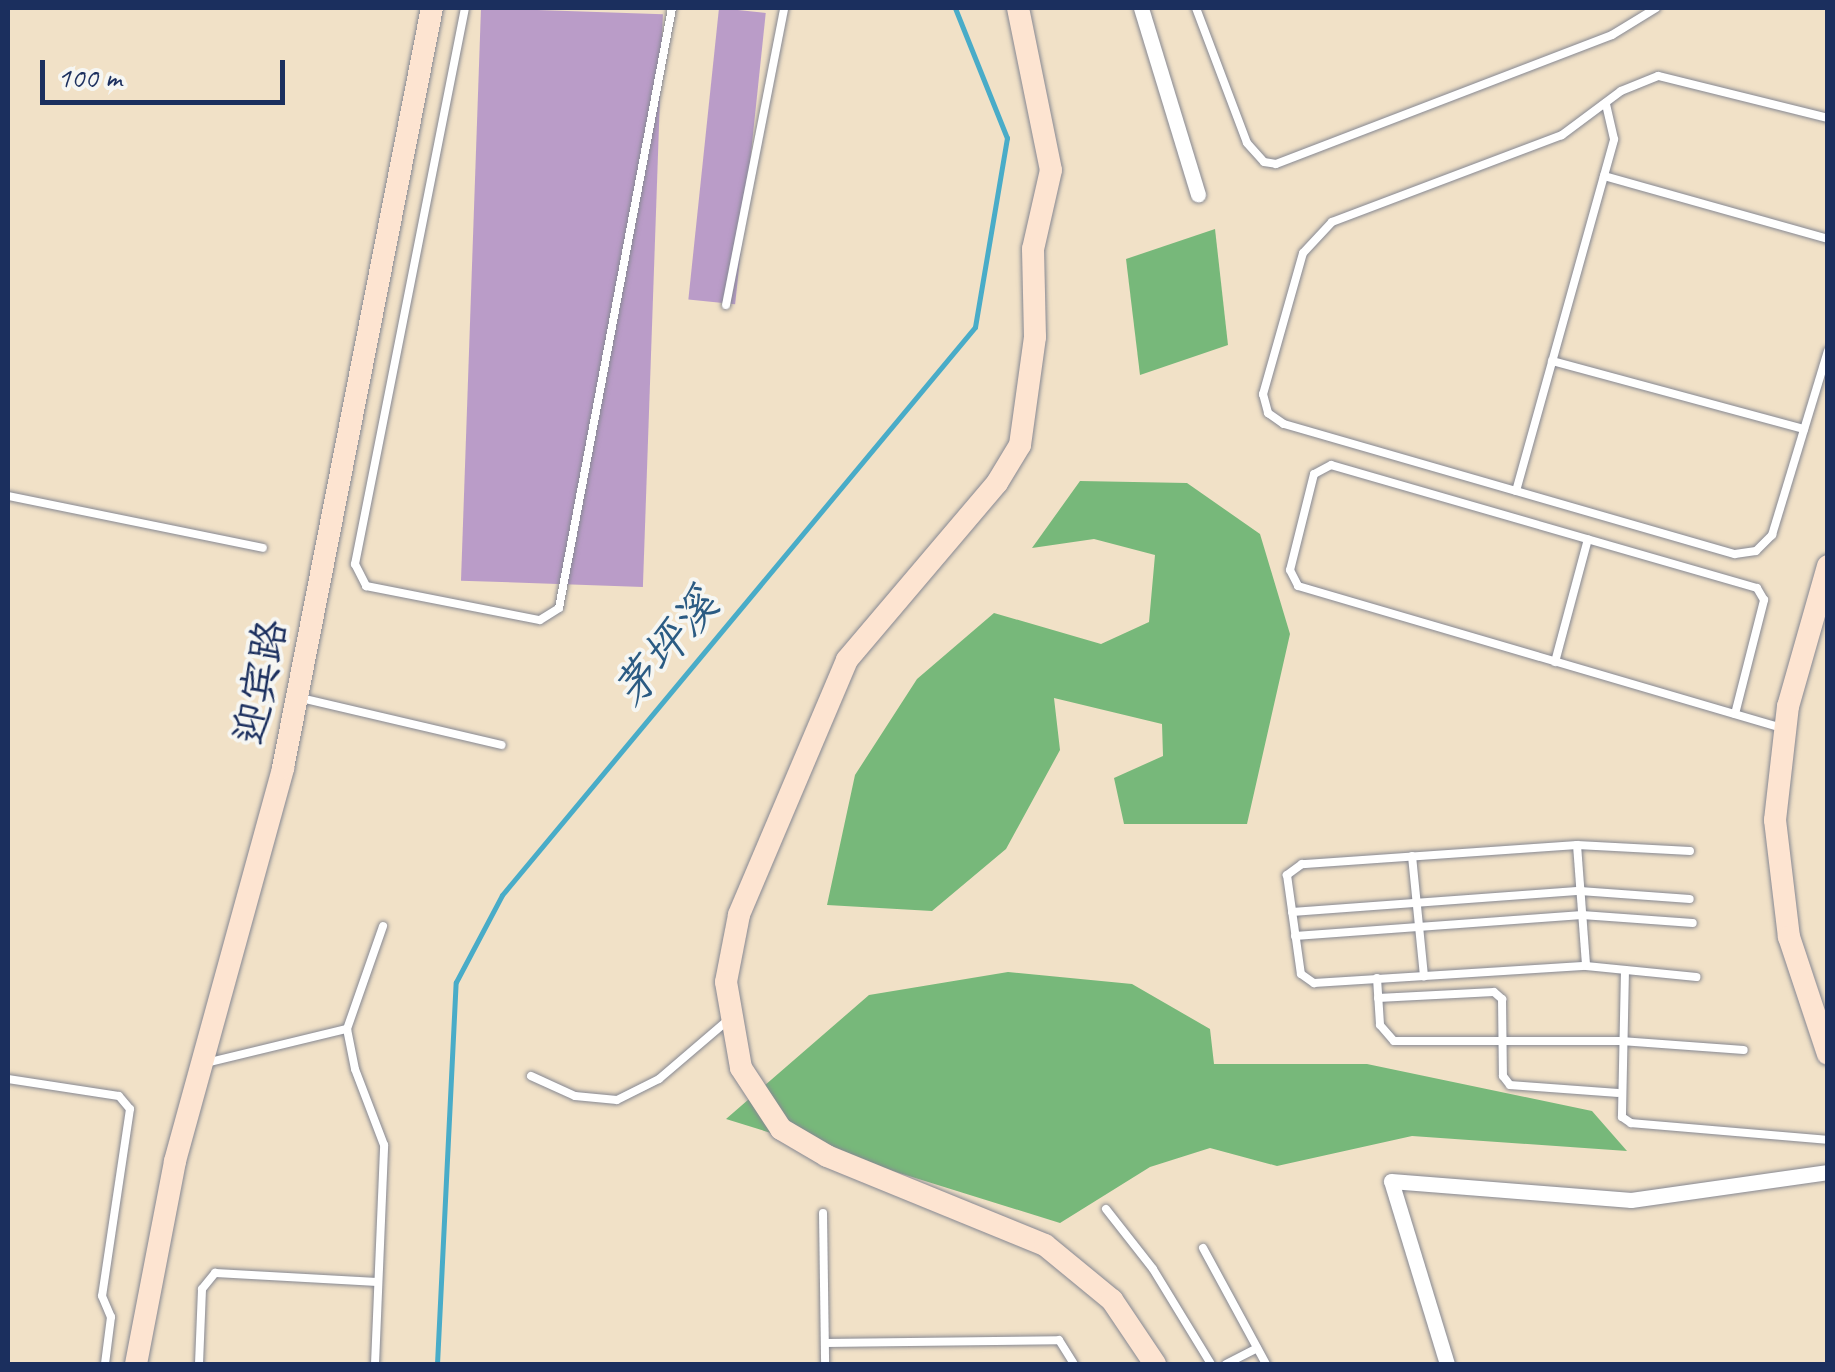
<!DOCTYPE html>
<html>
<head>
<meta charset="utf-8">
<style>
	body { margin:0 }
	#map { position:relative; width:1835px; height:1372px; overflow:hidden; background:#f1e1c7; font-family:Caveat,"LXGW WenKai TC",sans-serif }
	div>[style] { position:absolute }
	.forest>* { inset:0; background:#77b87a }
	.stream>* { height:5px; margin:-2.5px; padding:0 2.5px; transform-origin:2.5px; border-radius:2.5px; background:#49acc8 }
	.building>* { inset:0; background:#ba9cc8; transform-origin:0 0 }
	.roads { filter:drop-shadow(0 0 2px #868892) drop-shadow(0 0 2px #868892) }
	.lane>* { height:8px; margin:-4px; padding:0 4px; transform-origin:4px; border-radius:4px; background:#fff }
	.street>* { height:15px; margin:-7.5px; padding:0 7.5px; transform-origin:7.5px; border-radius:7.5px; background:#fff }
	.secondary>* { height:22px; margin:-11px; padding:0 11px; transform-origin:11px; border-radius:11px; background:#fde4d1 }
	span { translate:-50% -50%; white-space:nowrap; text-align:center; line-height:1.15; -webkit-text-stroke:8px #f6f6f2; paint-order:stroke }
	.street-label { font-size:42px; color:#1b2f5e }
	.water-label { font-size:45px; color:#2b5b83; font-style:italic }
	.frame { position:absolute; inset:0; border:10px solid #1b2f5e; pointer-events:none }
	.scale { position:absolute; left:40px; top:60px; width:245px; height:45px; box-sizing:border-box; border:5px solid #1b2f5e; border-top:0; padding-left:12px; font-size:30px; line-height:35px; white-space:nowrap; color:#1b2f5e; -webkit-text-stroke:8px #f6f6f2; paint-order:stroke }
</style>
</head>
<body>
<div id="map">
	<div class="forest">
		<div style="clip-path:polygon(1215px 229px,1228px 345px,1140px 375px,1126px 259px)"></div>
		<div style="clip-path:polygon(1080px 481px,1187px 483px,1260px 534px,1290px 634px,1247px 824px,1124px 824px,1114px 778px,1163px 756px,1162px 724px,1054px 698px,1060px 750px,1006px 849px,932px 911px,827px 905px,855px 775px,917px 679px,994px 613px,1101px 644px,1149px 622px,1155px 555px,1094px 539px,1032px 548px)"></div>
		<div style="clip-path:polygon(1008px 972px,1132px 984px,1210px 1029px,1214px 1064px,1367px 1064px,1592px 1111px,1627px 1151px,1412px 1136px,1277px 1166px,1210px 1148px,1150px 1167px,1060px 1223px,726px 1119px,869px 995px)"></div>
	</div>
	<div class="stream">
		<div style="left:437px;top:1364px;width:382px;rotate:-87.2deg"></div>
		<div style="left:456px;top:982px;width:98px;rotate:-62.1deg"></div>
		<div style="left:502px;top:895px;width:739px;rotate:-50.21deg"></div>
		<div style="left:975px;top:327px;width:192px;rotate:-80.4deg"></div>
		<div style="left:1007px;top:138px;width:140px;rotate:-111.8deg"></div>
	</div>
	<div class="building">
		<div style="left:481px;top:8px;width:182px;height:573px;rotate:2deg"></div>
		<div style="left:719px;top:8px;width:47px;height:293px;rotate:6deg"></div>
	</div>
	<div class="roads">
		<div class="lane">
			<div style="left:465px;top:8px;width:567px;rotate:101.19deg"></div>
			<div style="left:355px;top:564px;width:25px;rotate:63deg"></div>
			<div style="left:366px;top:586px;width:177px;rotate:11.1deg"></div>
			<div style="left:540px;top:620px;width:22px;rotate:-32deg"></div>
			<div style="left:559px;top:608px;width:611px;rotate:-79.33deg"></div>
			<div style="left:1196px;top:8px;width:144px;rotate:69.3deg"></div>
			<div style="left:1247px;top:143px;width:25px;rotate:48deg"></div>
			<div style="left:1264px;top:162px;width:12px;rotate:9deg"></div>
			<div style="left:1276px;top:164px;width:360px;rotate:-21deg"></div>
			<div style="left:1612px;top:35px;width:52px;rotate:-31.5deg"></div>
			<div style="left:1828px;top:118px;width:175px;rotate:-166.1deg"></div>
			<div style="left:1658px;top:76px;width:40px;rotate:158deg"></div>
			<div style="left:1621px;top:91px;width:74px;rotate:143.3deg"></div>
			<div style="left:1562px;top:135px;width:246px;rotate:159.3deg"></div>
			<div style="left:1332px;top:222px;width:42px;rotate:133.1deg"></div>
			<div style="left:1303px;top:253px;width:147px;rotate:105.8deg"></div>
			<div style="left:1263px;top:394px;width:20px;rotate:75deg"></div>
			<div style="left:1268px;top:413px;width:19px;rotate:35deg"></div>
			<div style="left:1284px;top:424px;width:469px;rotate:16.1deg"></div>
			<div style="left:1735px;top:554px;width:21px;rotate:-8deg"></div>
			<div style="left:1756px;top:551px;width:23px;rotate:-45deg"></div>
			<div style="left:1772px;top:535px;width:192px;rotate:-73.1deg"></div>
			<div style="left:1604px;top:176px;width:233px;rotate:15.7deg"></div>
			<div style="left:726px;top:305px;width:303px;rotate:-78.9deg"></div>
			<div style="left:1552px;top:361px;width:261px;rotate:15.1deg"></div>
			<div style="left:1516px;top:491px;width:365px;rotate:-74.4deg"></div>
			<div style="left:1614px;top:139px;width:37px;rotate:-103deg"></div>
			<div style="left:8px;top:496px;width:260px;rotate:11.5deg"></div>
			<div style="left:1555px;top:662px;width:127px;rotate:-75deg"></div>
			<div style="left:301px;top:698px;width:206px;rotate:13.2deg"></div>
			<div style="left:1735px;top:714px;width:118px;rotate:-75.7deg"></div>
			<div style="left:1764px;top:600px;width:14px;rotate:-120deg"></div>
			<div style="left:1757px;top:588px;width:443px;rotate:-163.9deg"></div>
			<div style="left:1331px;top:465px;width:19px;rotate:152deg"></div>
			<div style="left:1314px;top:474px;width:99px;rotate:104deg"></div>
			<div style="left:1290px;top:570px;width:18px;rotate:63deg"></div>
			<div style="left:1298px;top:586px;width:504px;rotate:16.35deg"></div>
			<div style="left:1577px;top:845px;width:121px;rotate:85.7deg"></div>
			<div style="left:1690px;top:851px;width:113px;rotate:-177deg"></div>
			<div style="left:1577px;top:845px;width:276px;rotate:176deg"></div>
			<div style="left:1302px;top:864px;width:19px;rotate:144deg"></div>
			<div style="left:1287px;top:875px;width:100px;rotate:82deg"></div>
			<div style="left:1301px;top:974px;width:16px;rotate:35deg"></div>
			<div style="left:1314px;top:983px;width:273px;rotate:-3.6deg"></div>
			<div style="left:1586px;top:966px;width:111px;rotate:5.7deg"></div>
			<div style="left:1412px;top:856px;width:121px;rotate:84.3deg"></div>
			<div style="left:1292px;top:912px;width:289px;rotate:-4.2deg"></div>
			<div style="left:1580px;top:891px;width:110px;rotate:4.2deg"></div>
			<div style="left:1295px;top:936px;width:288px;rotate:-4.2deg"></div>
			<div style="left:1582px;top:915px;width:111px;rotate:4.1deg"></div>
			<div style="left:1625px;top:970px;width:147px;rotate:91.2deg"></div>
			<div style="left:1622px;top:1117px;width:11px;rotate:34deg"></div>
			<div style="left:1631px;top:1123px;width:198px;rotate:4.9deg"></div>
			<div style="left:1377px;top:978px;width:47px;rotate:86.3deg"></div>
			<div style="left:1380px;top:1025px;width:21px;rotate:49deg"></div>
			<div style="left:1394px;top:1041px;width:227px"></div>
			<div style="left:1621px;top:1041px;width:123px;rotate:4.2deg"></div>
			<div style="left:1378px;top:998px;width:116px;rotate:-3deg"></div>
			<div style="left:1494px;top:992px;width:11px;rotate:41deg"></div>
			<div style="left:1502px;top:999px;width:77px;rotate:89.3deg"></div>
			<div style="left:1503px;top:1076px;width:11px;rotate:52deg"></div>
			<div style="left:1510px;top:1085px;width:108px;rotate:4.2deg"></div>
			<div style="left:206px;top:1063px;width:145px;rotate:-13.6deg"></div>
			<div style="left:531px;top:1076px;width:48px;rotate:24.4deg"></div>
			<div style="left:575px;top:1096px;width:42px;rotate:5.4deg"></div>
			<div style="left:617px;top:1100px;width:47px;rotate:-26.6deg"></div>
			<div style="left:659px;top:1079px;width:91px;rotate:-40.5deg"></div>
			<div style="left:8px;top:1079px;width:112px;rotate:8.7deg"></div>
			<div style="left:119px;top:1096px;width:17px;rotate:50deg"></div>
			<div style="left:130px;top:1109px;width:189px;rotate:98.5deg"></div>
			<div style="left:102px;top:1296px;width:23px;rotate:67deg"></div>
			<div style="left:111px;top:1317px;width:47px;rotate:97.3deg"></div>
			<div style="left:1106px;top:1209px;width:76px;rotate:51.9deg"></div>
			<div style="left:1153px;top:1269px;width:111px;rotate:58.6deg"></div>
			<div style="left:823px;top:1213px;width:151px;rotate:89.2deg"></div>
			<div style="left:1203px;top:1248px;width:132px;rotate:61.5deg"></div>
			<div style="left:825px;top:1343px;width:234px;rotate:-0.7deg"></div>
			<div style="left:1059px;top:1340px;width:28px;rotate:58deg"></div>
			<div style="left:199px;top:1364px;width:75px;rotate:-87.7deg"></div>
			<div style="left:202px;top:1289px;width:21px;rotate:-51deg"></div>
			<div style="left:215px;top:1273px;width:163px;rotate:3.2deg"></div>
			<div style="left:375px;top:1364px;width:219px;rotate:-87.6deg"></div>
			<div style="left:384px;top:1145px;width:81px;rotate:-110.9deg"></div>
			<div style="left:355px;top:1069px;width:41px;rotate:-101.3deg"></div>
			<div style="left:347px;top:1029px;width:109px;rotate:-70.7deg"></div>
			<div style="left:1226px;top:1364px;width:35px;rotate:-27deg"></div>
		</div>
		<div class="street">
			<div style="left:1141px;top:8px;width:195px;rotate:73deg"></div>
			<div style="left:1447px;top:1364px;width:191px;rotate:-107deg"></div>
			<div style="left:1391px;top:1181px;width:241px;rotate:4.5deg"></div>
			<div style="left:1631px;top:1200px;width:199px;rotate:-8.1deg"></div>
		</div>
		<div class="secondary">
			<div style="left:1018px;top:8px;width:165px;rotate:78.5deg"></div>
			<div style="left:1051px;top:170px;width:81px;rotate:102.8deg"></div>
			<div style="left:1033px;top:249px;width:88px;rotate:88.7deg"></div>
			<div style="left:1035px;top:337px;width:109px;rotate:97.9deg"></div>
			<div style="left:1020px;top:445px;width:44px;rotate:121.2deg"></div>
			<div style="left:997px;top:483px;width:232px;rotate:130.3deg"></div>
			<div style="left:847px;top:660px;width:277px;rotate:113deg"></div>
			<div style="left:739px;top:915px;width:68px;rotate:101deg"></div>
			<div style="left:726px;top:982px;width:87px;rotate:80.1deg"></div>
			<div style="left:741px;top:1068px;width:73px;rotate:56.7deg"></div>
			<div style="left:781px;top:1129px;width:53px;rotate:30.4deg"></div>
			<div style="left:827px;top:1156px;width:235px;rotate:22.2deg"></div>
			<div style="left:1045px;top:1245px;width:87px;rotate:39.4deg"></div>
			<div style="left:1112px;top:1300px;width:77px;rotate:56.1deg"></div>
			<div style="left:1828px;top:566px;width:146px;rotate:105.9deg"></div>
			<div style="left:1788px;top:706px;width:115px;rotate:96.5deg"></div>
			<div style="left:1775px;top:820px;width:118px;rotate:83.2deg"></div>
			<div style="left:1789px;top:937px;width:123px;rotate:71.6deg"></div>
			<div style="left:136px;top:1364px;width:207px;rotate:-79.1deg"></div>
			<div style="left:175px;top:1161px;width:408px;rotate:-74.6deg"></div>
			<div style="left:283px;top:768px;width:774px;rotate:-78.91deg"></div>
		</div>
	</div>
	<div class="street-label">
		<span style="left:261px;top:682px;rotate:-79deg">迎宾路</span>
	</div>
	<div class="water-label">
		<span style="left:666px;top:648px;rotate:-50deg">茅坪溪</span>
	</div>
	<div class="frame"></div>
	<div class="scale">100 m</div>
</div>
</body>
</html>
